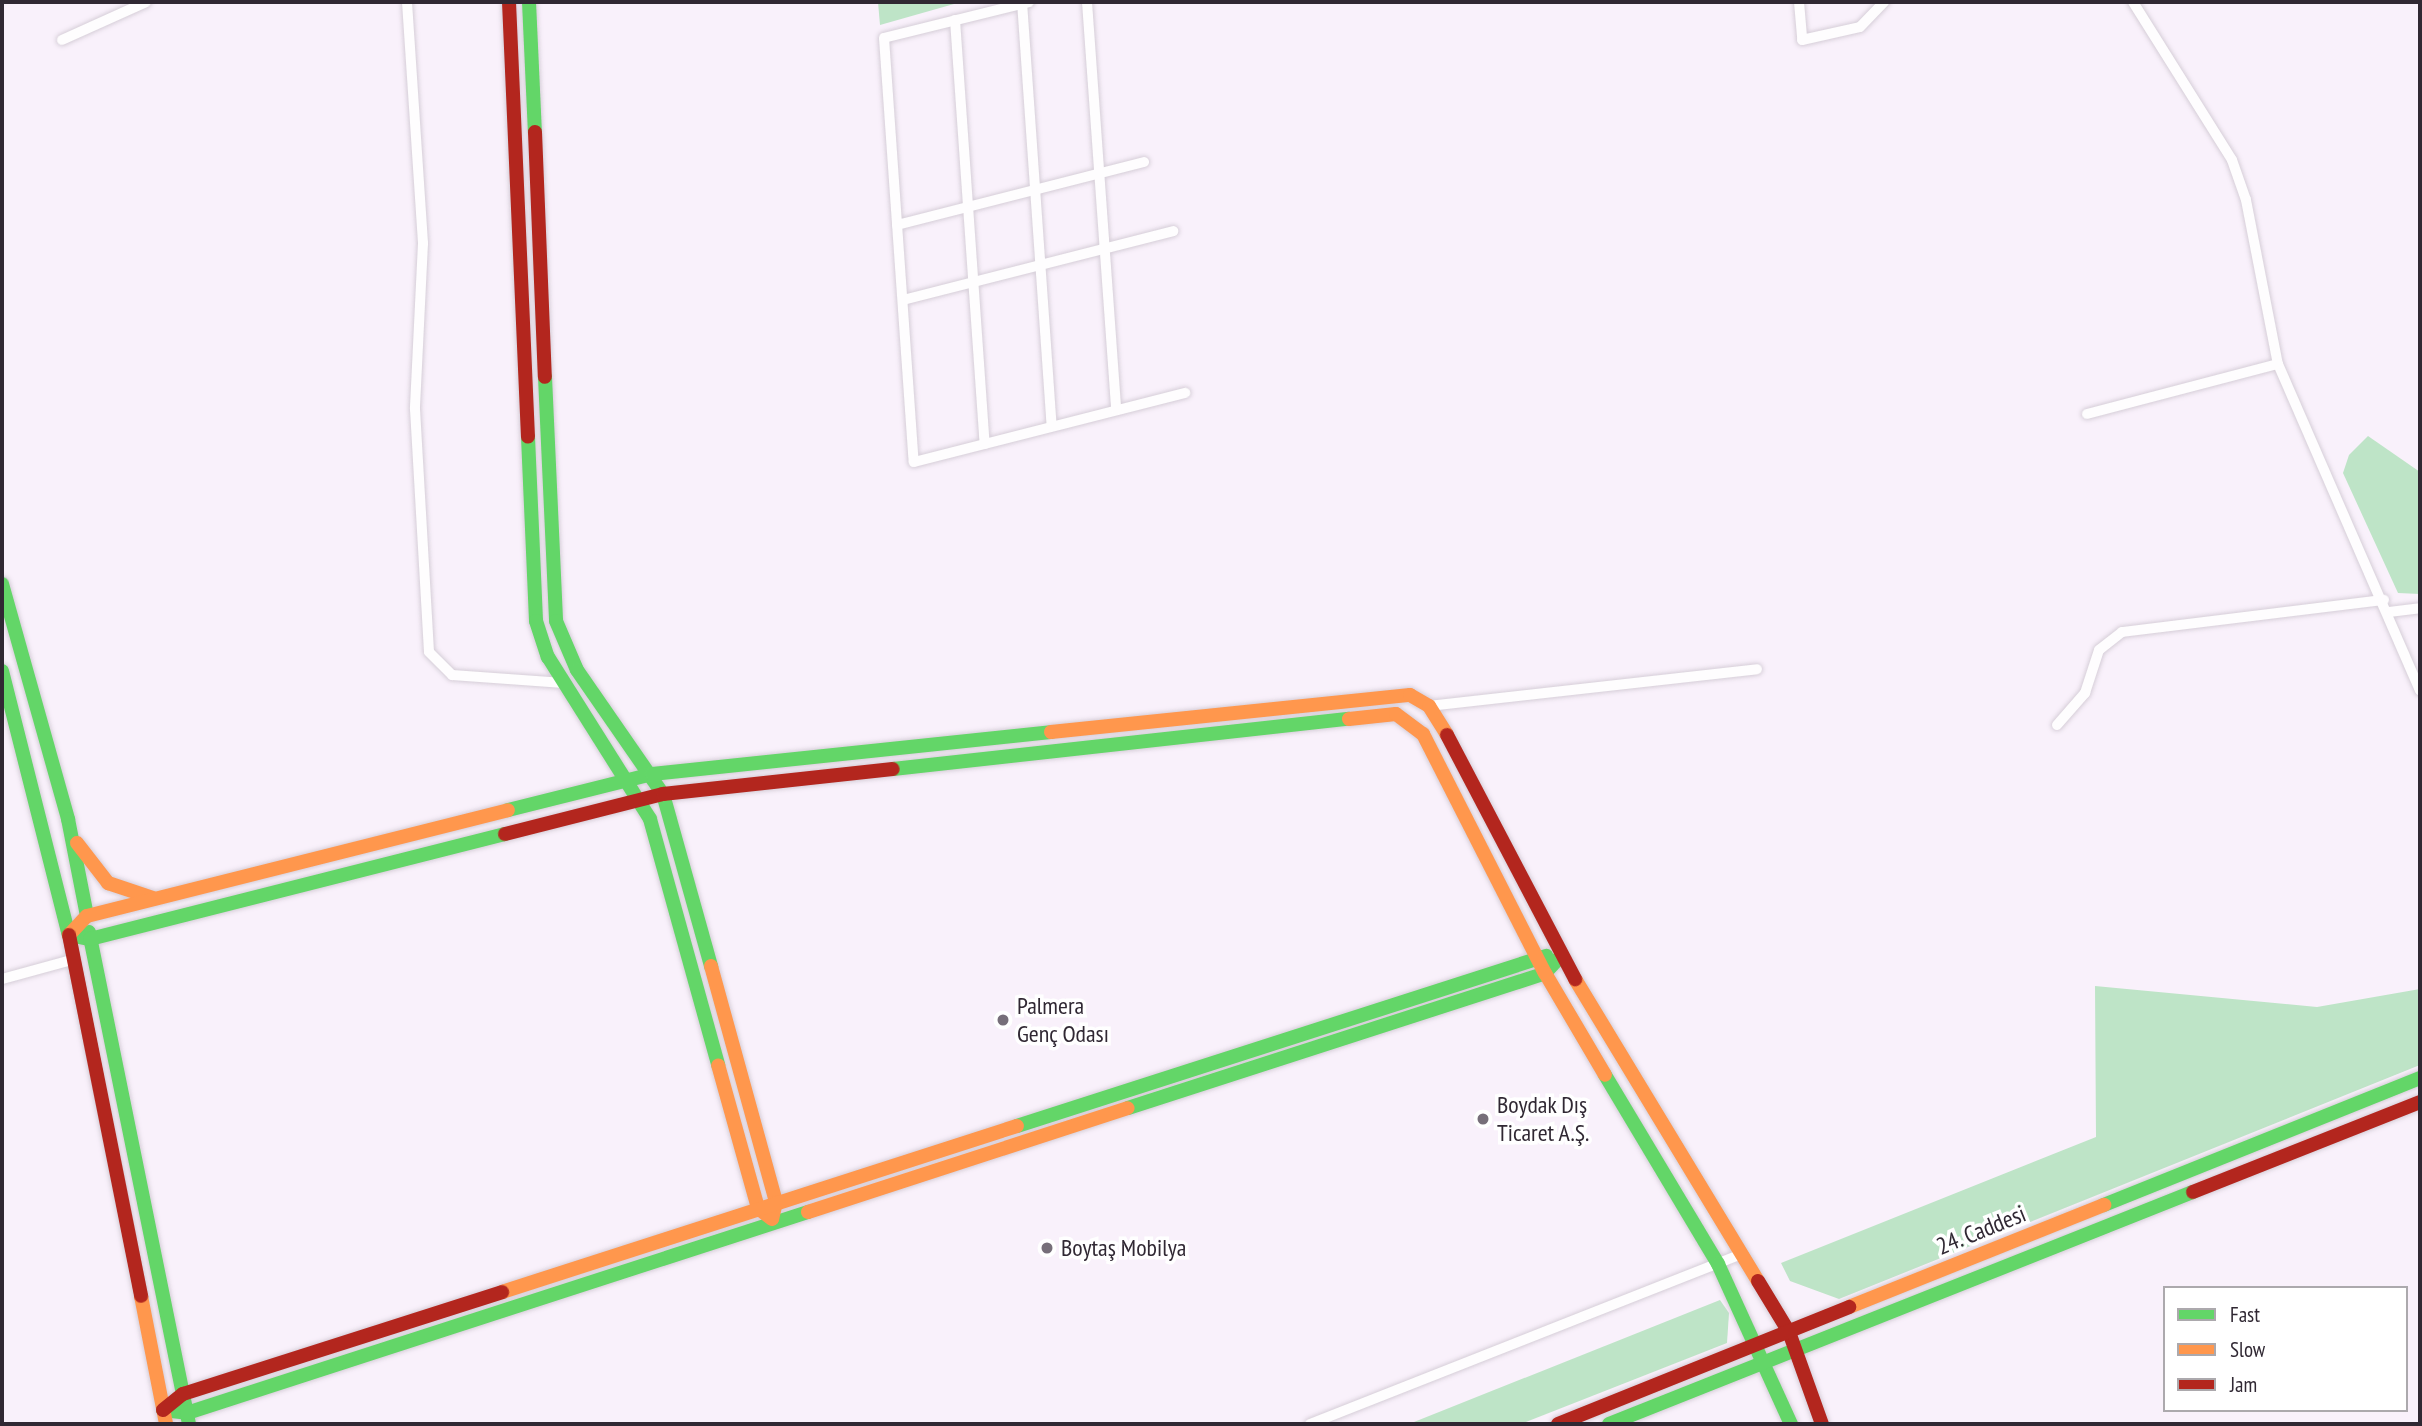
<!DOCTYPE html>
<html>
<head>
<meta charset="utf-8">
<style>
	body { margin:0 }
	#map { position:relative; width:2422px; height:1426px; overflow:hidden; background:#f9f1fb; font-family:"PT Sans Narrow",sans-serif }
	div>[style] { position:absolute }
	.green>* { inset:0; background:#bee4c7 }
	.roads { filter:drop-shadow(0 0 2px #d6ced8) drop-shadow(0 0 2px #d6ced8) }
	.street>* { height:10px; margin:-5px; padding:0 5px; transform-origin:5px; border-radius:5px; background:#fefdfe }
	.fast>* { height:14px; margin:-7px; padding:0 7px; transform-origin:7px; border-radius:7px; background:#63d668 }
	.slow>* { height:14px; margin:-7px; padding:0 7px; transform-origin:7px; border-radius:7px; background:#ff974d }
	.jam>* { height:14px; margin:-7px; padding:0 7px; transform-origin:7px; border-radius:7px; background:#b3261e }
	.dots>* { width:19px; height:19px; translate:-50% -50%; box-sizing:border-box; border:4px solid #fff; border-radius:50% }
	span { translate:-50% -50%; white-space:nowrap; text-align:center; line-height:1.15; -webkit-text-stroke:7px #fff; paint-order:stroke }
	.poi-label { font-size:24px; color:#302833 }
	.left { translate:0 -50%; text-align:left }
	.street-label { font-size:24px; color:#302833 }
	.frame { position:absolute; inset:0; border:4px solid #302833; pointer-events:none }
	.legend { position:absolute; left:2163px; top:1286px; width:245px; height:126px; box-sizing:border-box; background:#fff; border:2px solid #aca9ad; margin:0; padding:9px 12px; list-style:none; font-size:21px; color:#302833 }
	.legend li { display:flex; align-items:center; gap:14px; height:35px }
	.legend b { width:35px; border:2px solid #aca9ad }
</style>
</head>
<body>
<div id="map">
	<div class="green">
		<div style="clip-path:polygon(878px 2px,961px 2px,880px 25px)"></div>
		<div style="clip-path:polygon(2368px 436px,2420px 472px,2420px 594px,2398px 593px,2343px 473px,2349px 455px)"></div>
		<div style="clip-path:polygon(2095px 986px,2317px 1007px,2420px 989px,2420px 1065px,1839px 1299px,1790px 1281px,1781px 1263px,2096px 1137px)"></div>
		<div style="clip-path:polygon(1720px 1300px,1729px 1313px,1727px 1343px,1521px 1424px,1409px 1424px)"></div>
	</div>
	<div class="roads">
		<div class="street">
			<div style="left:407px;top:2px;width:242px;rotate:86.2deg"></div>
			<div style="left:423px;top:243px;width:166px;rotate:92.8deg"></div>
			<div style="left:415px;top:409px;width:243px;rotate:86.7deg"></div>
			<div style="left:429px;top:652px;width:33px;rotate:45deg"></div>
			<div style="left:452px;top:675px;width:112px;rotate:4.1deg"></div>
			<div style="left:1022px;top:2px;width:425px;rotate:86deg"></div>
			<div style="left:1029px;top:2px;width:149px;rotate:166.1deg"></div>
			<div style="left:884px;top:38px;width:425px;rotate:86deg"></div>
			<div style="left:914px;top:462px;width:280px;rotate:-14.3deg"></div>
			<div style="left:1087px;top:2px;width:409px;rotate:85.9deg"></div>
			<div style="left:1799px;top:2px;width:38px;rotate:85deg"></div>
			<div style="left:1802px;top:40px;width:59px;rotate:-12.6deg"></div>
			<div style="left:1860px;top:27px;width:35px;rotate:-46deg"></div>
			<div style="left:2133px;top:2px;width:186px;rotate:57.9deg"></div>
			<div style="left:2232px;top:160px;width:42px;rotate:70.7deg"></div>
			<div style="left:2246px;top:200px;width:167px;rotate:79deg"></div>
			<div style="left:2278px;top:364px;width:356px;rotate:66.5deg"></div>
			<div style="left:955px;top:20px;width:425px;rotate:86deg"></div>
			<div style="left:62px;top:40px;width:92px;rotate:-24.3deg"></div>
			<div style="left:897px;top:225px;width:255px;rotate:-14.3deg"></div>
			<div style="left:903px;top:300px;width:279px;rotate:-14.3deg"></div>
			<div style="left:2087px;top:414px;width:197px;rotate:-14.7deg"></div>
			<div style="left:2389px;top:612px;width:31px;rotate:-7deg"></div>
			<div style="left:1429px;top:706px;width:330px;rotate:-6.4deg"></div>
			<div style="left:2057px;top:725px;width:43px;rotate:-48.8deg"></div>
			<div style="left:2085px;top:693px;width:45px;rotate:-72deg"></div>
			<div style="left:2099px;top:650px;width:29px;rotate:-38deg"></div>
			<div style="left:2122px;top:632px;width:264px;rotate:-7deg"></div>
			<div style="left:2px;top:979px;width:76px;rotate:-15.3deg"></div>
			<div style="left:1310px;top:1424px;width:462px;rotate:-21.5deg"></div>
		</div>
		<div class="fast">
			<div style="left:529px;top:2px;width:130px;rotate:87.4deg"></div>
			<div style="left:545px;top:377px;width:244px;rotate:87.4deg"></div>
			<div style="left:556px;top:621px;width:53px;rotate:66.8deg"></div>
			<div style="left:577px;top:670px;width:151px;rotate:55.3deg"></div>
			<div style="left:663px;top:794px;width:179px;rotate:74.4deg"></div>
			<div style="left:528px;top:437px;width:184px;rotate:87.5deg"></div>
			<div style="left:536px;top:621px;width:38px;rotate:72deg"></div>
			<div style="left:548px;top:657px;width:191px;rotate:57.8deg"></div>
			<div style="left:650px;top:819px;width:255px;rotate:74.5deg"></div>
			<div style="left:2px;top:584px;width:244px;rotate:74.3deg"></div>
			<div style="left:68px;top:819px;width:99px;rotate:78.9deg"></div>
			<div style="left:2px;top:671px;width:272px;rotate:75.8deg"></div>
			<div style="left:893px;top:769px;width:459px;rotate:-6.3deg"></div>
			<div style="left:508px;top:810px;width:148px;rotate:-14deg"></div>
			<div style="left:652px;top:774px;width:401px;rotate:-6deg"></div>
			<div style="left:89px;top:932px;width:502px;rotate:78.51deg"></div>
			<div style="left:69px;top:935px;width:21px;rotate:11deg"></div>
			<div style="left:90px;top:939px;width:428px;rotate:-14.2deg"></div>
			<div style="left:1605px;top:1075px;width:220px;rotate:59.1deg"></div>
			<div style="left:1718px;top:1264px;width:176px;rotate:65.5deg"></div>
			<div style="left:1128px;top:1108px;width:438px;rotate:-17.9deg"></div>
			<div style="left:1545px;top:973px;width:23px;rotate:-47deg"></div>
			<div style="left:1017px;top:1126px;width:556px;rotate:-17.82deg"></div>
			<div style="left:2104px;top:1205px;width:341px;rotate:-21.9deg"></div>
			<div style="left:163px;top:1410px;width:24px;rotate:7deg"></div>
			<div style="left:187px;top:1413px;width:653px;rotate:-17.94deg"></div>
			<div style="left:1609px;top:1424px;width:628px;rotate:-21.67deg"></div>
		</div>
		<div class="slow">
			<div style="left:1349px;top:719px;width:47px;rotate:-6.1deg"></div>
			<div style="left:1396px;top:714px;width:34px;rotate:37deg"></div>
			<div style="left:1423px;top:734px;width:268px;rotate:63deg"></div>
			<div style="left:1545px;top:973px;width:118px;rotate:59.5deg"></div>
			<div style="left:1051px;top:732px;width:361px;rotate:-5.9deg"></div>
			<div style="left:1410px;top:695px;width:22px;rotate:30deg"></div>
			<div style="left:1429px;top:706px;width:34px;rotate:58deg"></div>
			<div style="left:77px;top:843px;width:51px;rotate:52.2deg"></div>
			<div style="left:108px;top:883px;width:47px;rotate:18.4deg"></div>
			<div style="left:69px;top:935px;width:26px;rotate:-47deg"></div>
			<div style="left:87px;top:916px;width:434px;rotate:-14.1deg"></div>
			<div style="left:711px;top:966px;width:245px;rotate:74.6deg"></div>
			<div style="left:776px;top:1202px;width:17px;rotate:103deg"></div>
			<div style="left:772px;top:1219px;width:18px;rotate:-142deg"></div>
			<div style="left:758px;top:1208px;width:148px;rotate:-105.6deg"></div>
			<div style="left:1575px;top:979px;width:353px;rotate:58.8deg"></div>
			<div style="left:808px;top:1212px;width:336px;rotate:-18deg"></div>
			<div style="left:502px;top:1292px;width:541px;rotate:-17.87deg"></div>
			<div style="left:141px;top:1296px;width:130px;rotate:78.9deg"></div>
			<div style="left:1849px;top:1307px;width:275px;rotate:-21.8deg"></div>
		</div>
		<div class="jam">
			<div style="left:509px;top:2px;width:435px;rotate:87.5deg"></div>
			<div style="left:535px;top:132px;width:245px;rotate:87.7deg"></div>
			<div style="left:1447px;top:735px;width:276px;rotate:62.3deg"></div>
			<div style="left:505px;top:834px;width:163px;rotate:-14.2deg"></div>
			<div style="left:663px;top:794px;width:231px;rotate:-6.2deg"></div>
			<div style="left:69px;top:935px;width:368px;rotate:78.7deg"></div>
			<div style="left:2193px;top:1192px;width:244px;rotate:-21.6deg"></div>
			<div style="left:1758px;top:1281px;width:60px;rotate:58.7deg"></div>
			<div style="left:1789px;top:1332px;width:98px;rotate:70.3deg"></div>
			<div style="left:163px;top:1410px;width:26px;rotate:-39deg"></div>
			<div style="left:183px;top:1394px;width:335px;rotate:-17.7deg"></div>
			<div style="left:1558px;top:1424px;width:314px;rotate:-21.9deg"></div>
		</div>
	</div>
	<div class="dots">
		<div style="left:1003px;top:1020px;background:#766e79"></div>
		<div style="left:1483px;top:1119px;background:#766e79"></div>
		<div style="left:1047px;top:1248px;background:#766e79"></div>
	</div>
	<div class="poi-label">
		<span class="left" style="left:1017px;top:1020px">Palmera<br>Genç Odası</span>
		<span class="left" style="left:1497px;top:1119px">Boydak Dış<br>Ticaret A.Ş.</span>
		<span class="left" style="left:1061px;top:1248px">Boytaş Mobilya</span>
	</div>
	<div class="street-label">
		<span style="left:1981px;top:1230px;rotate:-22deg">24. Caddesi</span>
	</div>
	<div class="frame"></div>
	<ul class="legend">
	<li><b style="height:9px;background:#63d668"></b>Fast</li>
	<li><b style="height:9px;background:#ff974d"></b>Slow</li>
	<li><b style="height:9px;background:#b3261e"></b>Jam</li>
	</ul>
</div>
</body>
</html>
